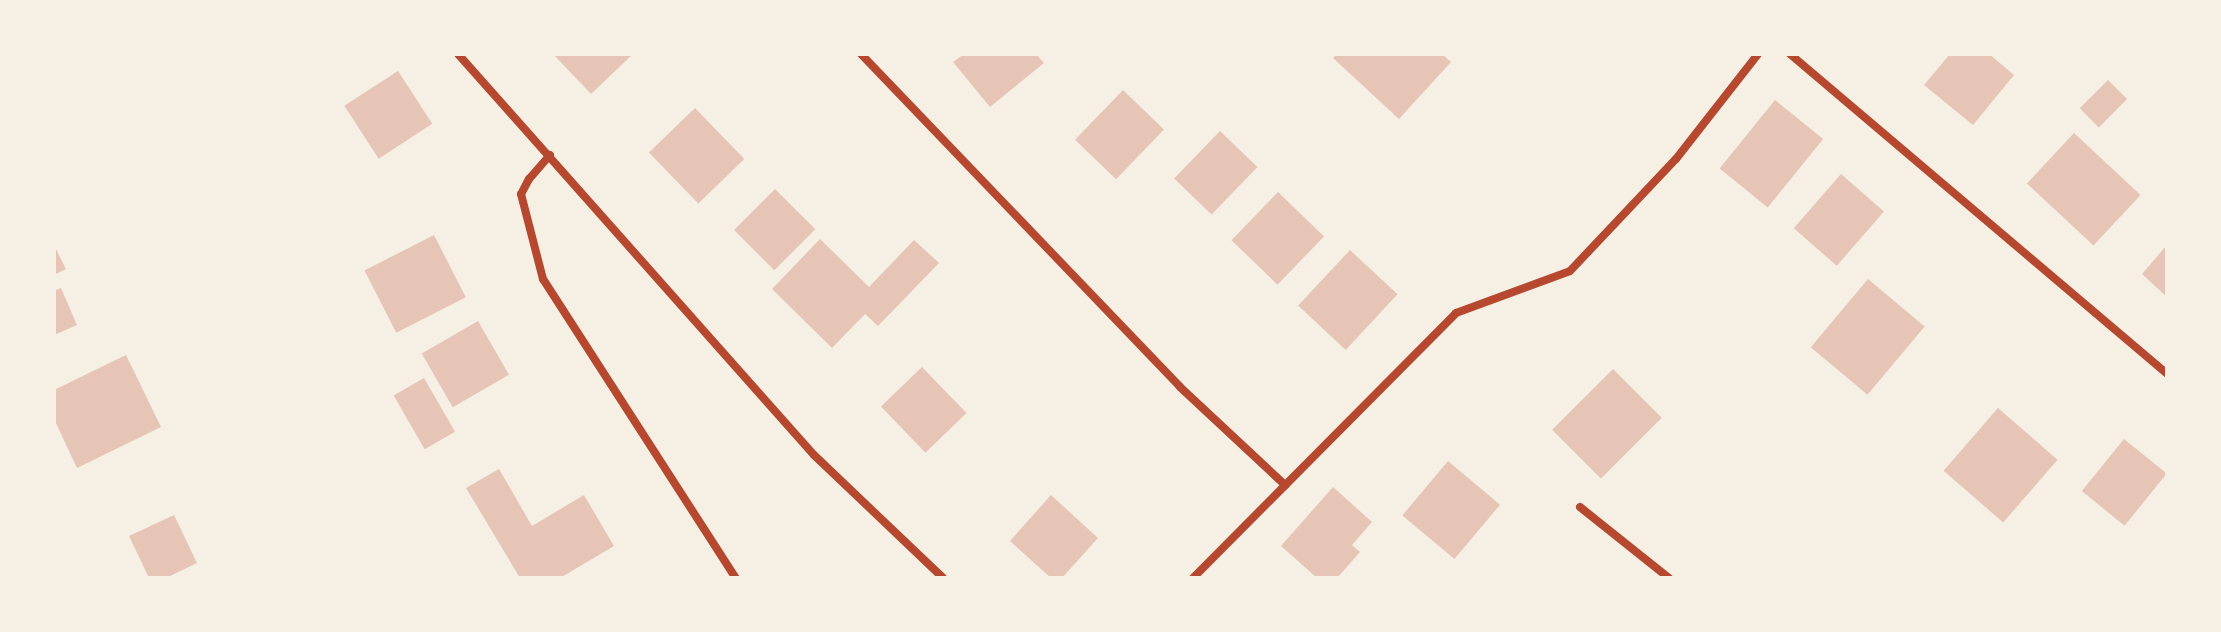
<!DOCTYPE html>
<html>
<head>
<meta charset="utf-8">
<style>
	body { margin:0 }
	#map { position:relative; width:2221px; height:632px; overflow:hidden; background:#f6efe4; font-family:Lato,sans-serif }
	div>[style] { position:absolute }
	.building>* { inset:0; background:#e6c5b7; transform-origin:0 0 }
	.minor>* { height:8px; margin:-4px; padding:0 4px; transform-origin:4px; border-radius:4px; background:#b5482f }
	span { translate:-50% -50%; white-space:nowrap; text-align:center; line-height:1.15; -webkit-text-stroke:6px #f6efe4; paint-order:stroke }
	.frame { position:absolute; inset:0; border:56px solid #f6efe4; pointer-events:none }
</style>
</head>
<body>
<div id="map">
	<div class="building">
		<div style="clip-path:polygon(553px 54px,633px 54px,591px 94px)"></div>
		<div style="clip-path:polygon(964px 54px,1036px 54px,1044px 63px,990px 107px,953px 62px)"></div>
		<div style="clip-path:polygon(1337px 54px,1442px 54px,1451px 62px,1399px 119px,1333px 58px)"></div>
		<div style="clip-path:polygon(1950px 54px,1989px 54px,2014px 75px,1973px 125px,1924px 85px)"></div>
		<div style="left:398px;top:71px;width:63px;height:64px;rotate:57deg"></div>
		<div style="left:2108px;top:80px;width:27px;height:40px;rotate:45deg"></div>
		<div style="left:1123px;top:90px;width:57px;height:69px;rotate:44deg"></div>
		<div style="left:1775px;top:100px;width:62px;height:88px;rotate:39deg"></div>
		<div style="left:695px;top:108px;width:71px;height:64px;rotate:46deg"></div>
		<div style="left:1220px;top:131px;width:52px;height:66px;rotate:44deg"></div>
		<div style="left:2074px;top:133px;width:91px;height:69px;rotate:43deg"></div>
		<div style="left:1841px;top:174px;width:57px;height:72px;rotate:41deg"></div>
		<div style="left:775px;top:189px;width:57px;height:58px;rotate:45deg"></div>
		<div style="left:1278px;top:192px;width:64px;height:67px;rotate:44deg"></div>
		<div style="left:434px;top:235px;width:70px;height:78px;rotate:63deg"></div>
		<div style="clip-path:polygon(820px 239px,869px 287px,914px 240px,939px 263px,878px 326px,865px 314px,832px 348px,772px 289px)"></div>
		<div style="clip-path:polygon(54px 245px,66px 269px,54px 275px)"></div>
		<div style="clip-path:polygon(2167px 245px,2167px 297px,2142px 274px)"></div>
		<div style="left:1350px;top:250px;width:65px;height:76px;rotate:43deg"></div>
		<div style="left:1868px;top:279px;width:74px;height:89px;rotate:40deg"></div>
		<div style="clip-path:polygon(61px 288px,77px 325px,54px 335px,54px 291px)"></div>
		<div style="left:478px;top:321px;width:62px;height:65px;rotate:60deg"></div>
		<div style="clip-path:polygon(126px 355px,161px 427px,77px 468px,54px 419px,54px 390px)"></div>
		<div style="left:922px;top:367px;width:64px;height:57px;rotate:46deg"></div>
		<div style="left:1613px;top:369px;width:69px;height:86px;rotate:45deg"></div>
		<div style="left:424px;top:378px;width:62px;height:35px;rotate:60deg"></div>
		<div style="left:1998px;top:408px;width:79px;height:83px;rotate:41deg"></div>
		<div style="left:2124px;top:439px;width:55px;height:67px;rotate:39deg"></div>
		<div style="left:1448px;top:461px;width:68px;height:71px;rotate:40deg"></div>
		<div style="clip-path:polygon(499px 469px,532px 526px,584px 495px,614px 546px,560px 578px,520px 578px,466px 488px)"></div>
		<div style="clip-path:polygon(1333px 487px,1372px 522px,1352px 545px,1360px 552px,1337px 578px,1317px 578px,1281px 546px)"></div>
		<div style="clip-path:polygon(1051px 495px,1098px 538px,1062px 578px,1051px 578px,1010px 541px)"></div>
		<div style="clip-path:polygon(174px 515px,197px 563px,166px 578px,149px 578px,129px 536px)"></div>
	</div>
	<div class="minor">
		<div style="left:458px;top:54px;width:536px;rotate:48.4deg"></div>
		<div style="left:814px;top:455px;width:178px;rotate:43.6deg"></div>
		<div style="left:861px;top:54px;width:461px;rotate:46.2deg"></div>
		<div style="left:1180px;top:387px;width:144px;rotate:43deg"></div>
		<div style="left:1790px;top:54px;width:494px;rotate:40.3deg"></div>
		<div style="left:550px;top:155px;width:32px;rotate:131deg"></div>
		<div style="left:529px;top:179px;width:17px;rotate:118deg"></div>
		<div style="left:521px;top:194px;width:88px;rotate:75.5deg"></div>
		<div style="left:543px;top:279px;width:356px;rotate:57.2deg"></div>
		<div style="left:1580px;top:507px;width:114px;rotate:38.6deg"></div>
		<div style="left:1193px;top:578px;width:373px;rotate:-45.2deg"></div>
		<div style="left:1456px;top:313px;width:121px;rotate:-20.2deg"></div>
		<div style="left:1570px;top:271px;width:154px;rotate:-46.6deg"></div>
		<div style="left:1676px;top:159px;width:133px;rotate:-52deg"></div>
	</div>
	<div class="frame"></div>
</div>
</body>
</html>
